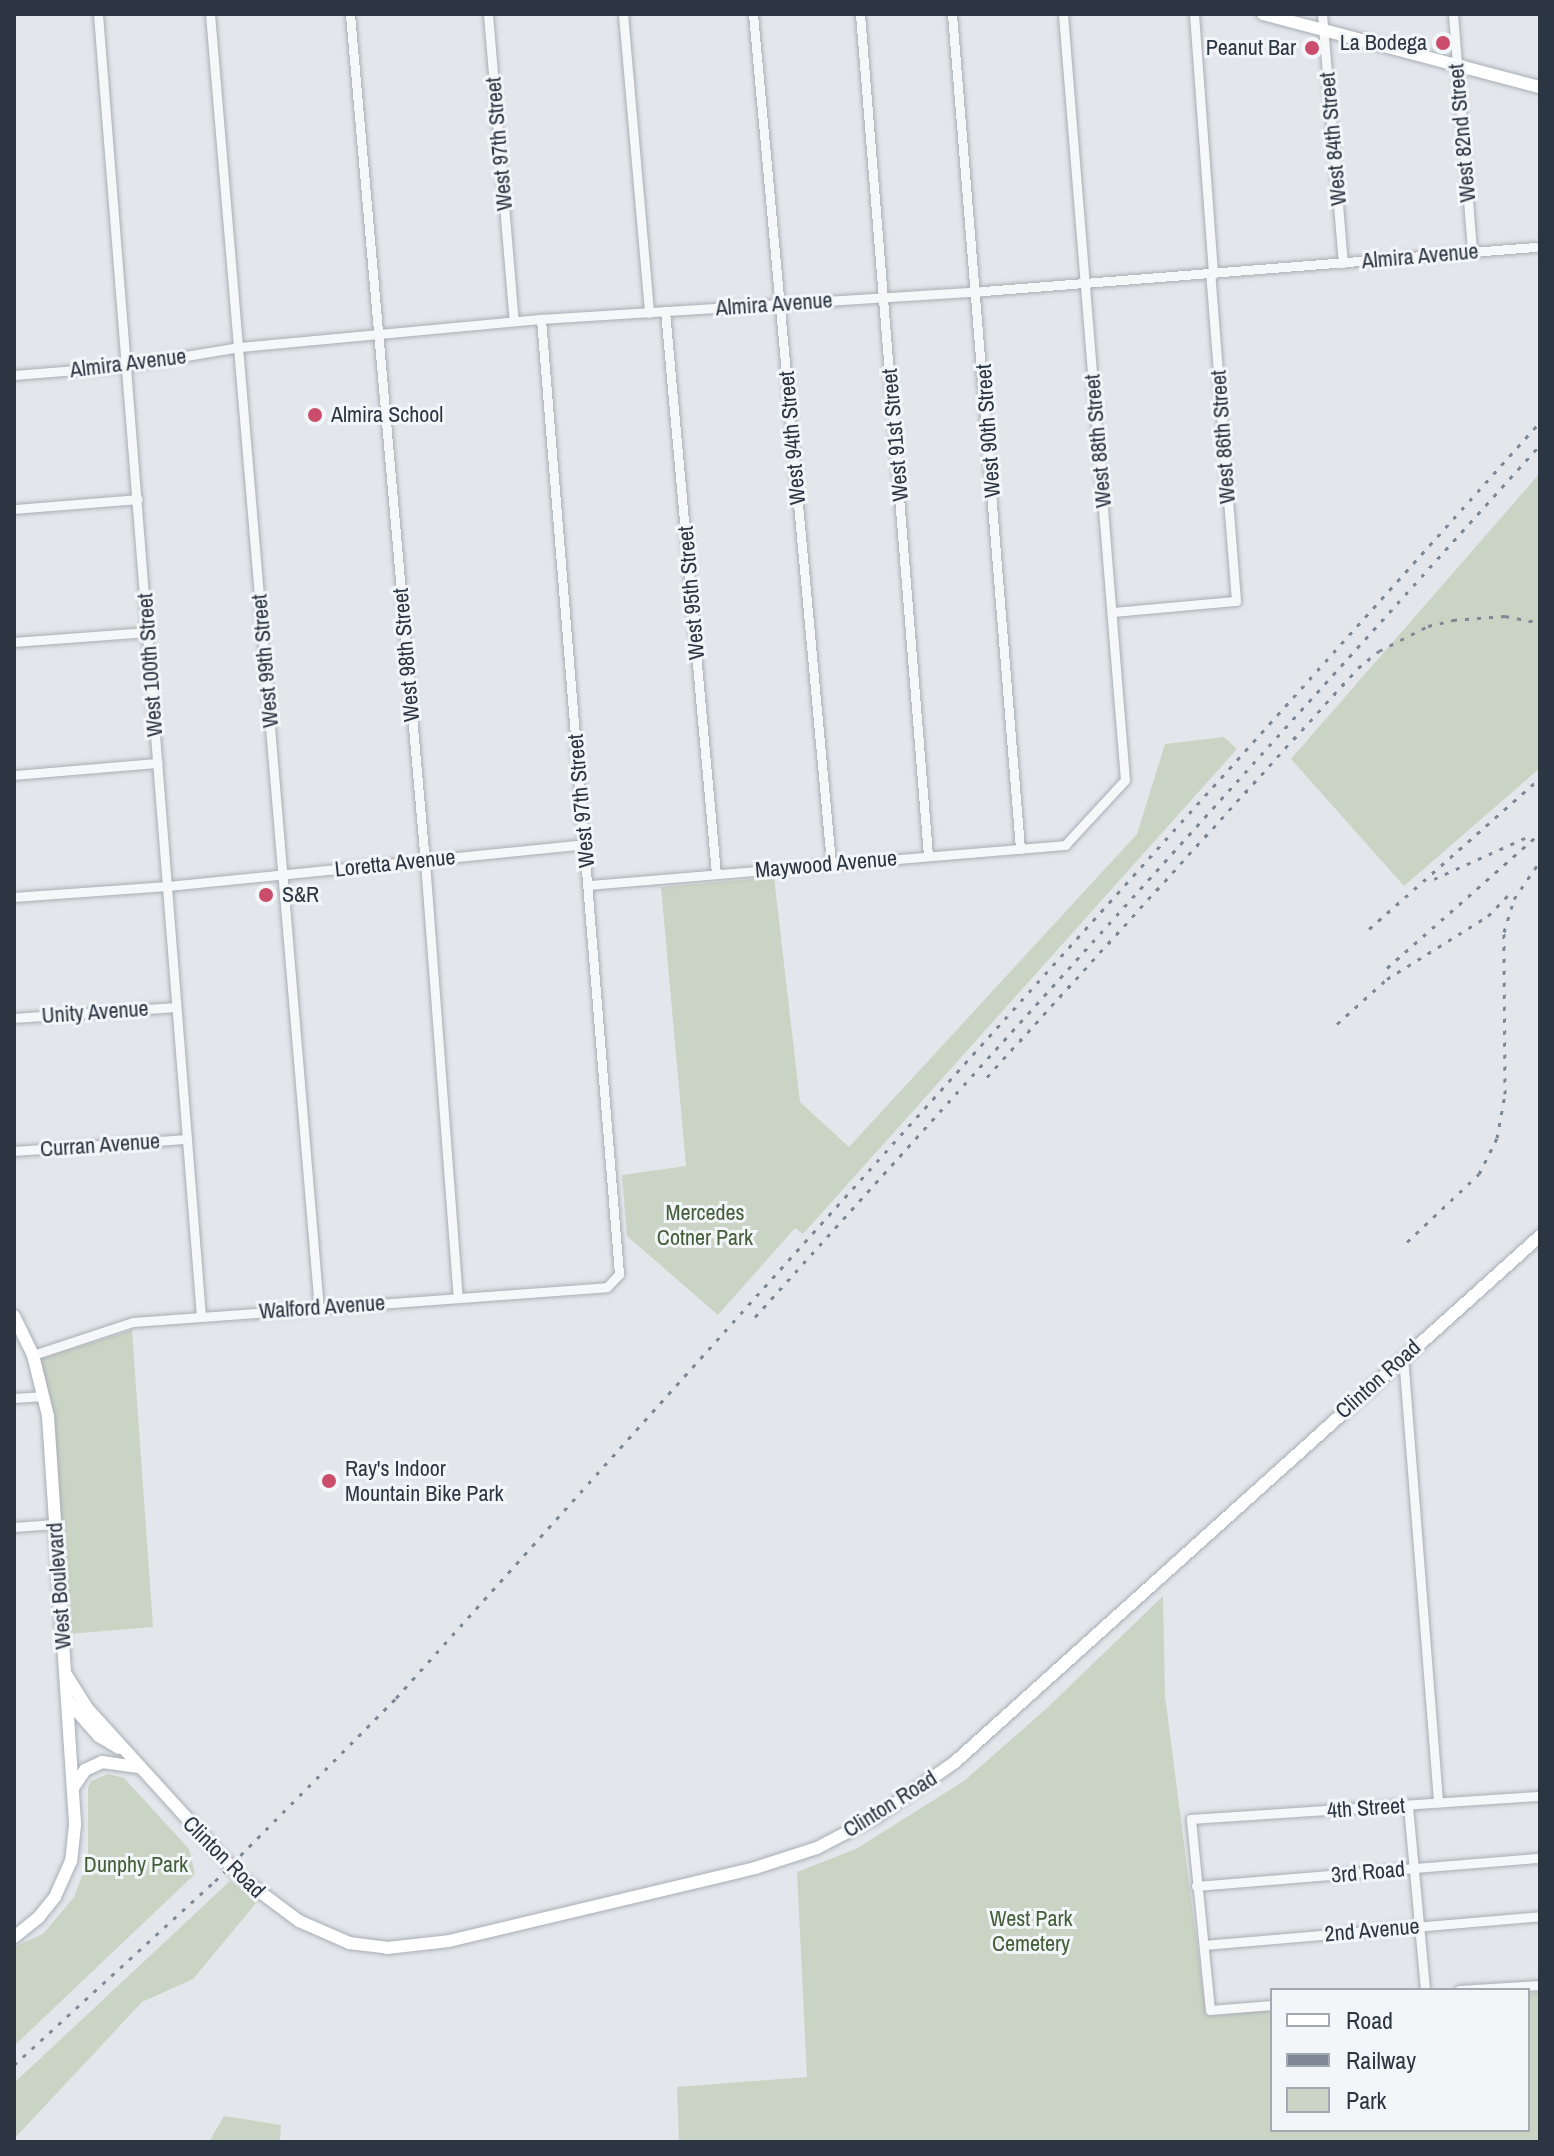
<!DOCTYPE html>
<html>
<head>
<meta charset="utf-8">
<style>
	body { margin:0 }
	#map { position:relative; width:1554px; height:2156px; overflow:hidden; background:#e3e7eb; font-family:"Archivo Narrow",sans-serif }
	div>[style] { position:absolute }
	.green>* { inset:0; background:#cad4c5 }
	.roads { filter:drop-shadow(0 0 2px #a8aeb5) drop-shadow(0 0 2px #a8aeb5) }
	.street>* { height:9px; margin:-4.5px; padding:0 4.5px; transform-origin:4.5px; border-radius:4.5px; background:#f6f7f9 }
	.secondary>* { height:12px; margin:-6px; padding:0 6px; transform-origin:6px; border-radius:6px; background:#fff }
	.rail>* { height:3px; margin-top:-1.5px; transform-origin:0; background:repeating-linear-gradient(90deg,#7d8894 0 4px,transparent 0 12px) }
	.dots>* { width:22px; height:22px; translate:-50% -50%; box-sizing:border-box; border:4px solid #f3f6f8; border-radius:50% }
	span { translate:-50% -50%; white-space:nowrap; text-align:center; line-height:1.15; -webkit-text-stroke:6px #f3f6f8; paint-order:stroke }
	.poi-label { font-size:22px; color:#2c3643 }
	.right { translate:-100% -50%; text-align:right }
	.left { translate:0 -50%; text-align:left }
	.street-label { font-size:22px; color:#2c3643 }
	.park-label { font-size:22px; color:#435e39 }
	.frame { position:absolute; inset:0; border:16px solid #2c3643; pointer-events:none }
	.legend { position:absolute; left:1270px; top:1988px; width:260px; height:144px; box-sizing:border-box; background:#f3f6f8; border:2px solid #a3a9b0; margin:0; padding:10px 14px; list-style:none; font-size:24px; color:#2c3643 }
	.legend li { display:flex; align-items:center; gap:16px; height:40px }
	.legend b { width:40px; border:2px solid #a3a9b0 }
</style>
</head>
<body>
<div id="map">
	<div class="green">
		<div style="clip-path:polygon(1540px 473px,1540px 768px,1404px 886px,1291px 759px)"></div>
		<div style="clip-path:polygon(1224px 737px,1237px 749px,803px 1234px,795px 1228px,718px 1315px,627px 1236px,622px 1175px,686px 1166px,661px 887px,774px 877px,800px 1102px,849px 1147px,1137px 834px,1165px 744px)"></div>
		<div style="clip-path:polygon(132px 1330px,153px 1627px,69px 1634px,56px 1442px,40px 1359px)"></div>
		<div style="clip-path:polygon(1163px 1596px,1165px 1696px,1206px 2014px,1272px 2010px,1272px 2130px,1528px 2130px,1528px 1993px,1540px 1992px,1540px 2142px,679px 2142px,677px 2087px,807px 2077px,797px 1872px,856px 1849px,964px 1781px,1047px 1708px)"></div>
		<div style="clip-path:polygon(108px 1774px,124px 1778px,189px 1849px,195px 1874px,14px 2046px,14px 1947px,43px 1934px,74px 1897px,88px 1860px,88px 1788px,91px 1781px)"></div>
		<div style="clip-path:polygon(230px 1881px,257px 1902px,193px 1979px,142px 2002px,14px 2139px,14px 2083px)"></div>
		<div style="clip-path:polygon(224px 2116px,281px 2125px,280px 2142px,209px 2142px)"></div>
	</div>
	<div class="roads">
		<div class="street">
			<div style="left:98px;top:14px;width:1306px;rotate:85.48deg"></div>
			<div style="left:210px;top:14px;width:1299px;rotate:85.19deg"></div>
			<div style="left:350px;top:14px;width:851px;rotate:84.95deg"></div>
			<div style="left:425px;top:862px;width:436px;rotate:85.7deg"></div>
			<div style="left:488px;top:14px;width:308px;rotate:85.2deg"></div>
			<div style="left:623px;top:14px;width:300px;rotate:85deg"></div>
			<div style="left:753px;top:14px;width:853px;rotate:84.75deg"></div>
			<div style="left:860px;top:14px;width:844px;rotate:85.38deg"></div>
			<div style="left:952px;top:14px;width:838px;rotate:85.34deg"></div>
			<div style="left:1194px;top:14px;width:261px;rotate:85.8deg"></div>
			<div style="left:1322px;top:14px;width:250px;rotate:85.2deg"></div>
			<div style="left:1453px;top:14px;width:239px;rotate:85.4deg"></div>
			<div style="left:665px;top:311px;width:565px;rotate:84.82deg"></div>
			<div style="left:14px;top:375px;width:112px;rotate:-4.6deg"></div>
			<div style="left:126px;top:366px;width:115px;rotate:-9.5deg"></div>
			<div style="left:239px;top:347px;width:303px;rotate:-5.3deg"></div>
			<div style="left:541px;top:319px;width:444px;rotate:-3.6deg"></div>
			<div style="left:984px;top:291px;width:553px;rotate:-4.57deg"></div>
			<div style="left:14px;top:509px;width:124px;rotate:-4.6deg"></div>
			<div style="left:1112px;top:612px;width:124px;rotate:-5.1deg"></div>
			<div style="left:1236px;top:601px;width:328px;rotate:-94.5deg"></div>
			<div style="left:14px;top:642px;width:133px;rotate:-4.3deg"></div>
			<div style="left:14px;top:775px;width:144px;rotate:-4.8deg"></div>
			<div style="left:589px;top:885px;width:478px;rotate:-4.8deg"></div>
			<div style="left:1065px;top:845px;width:88px;rotate:-47.3deg"></div>
			<div style="left:1125px;top:780px;width:769px;rotate:-94.63deg"></div>
			<div style="left:14px;top:897px;width:153px;rotate:-4.1deg"></div>
			<div style="left:167px;top:886px;width:420px;rotate:-5.7deg"></div>
			<div style="left:14px;top:1018px;width:162px;rotate:-3.9deg"></div>
			<div style="left:14px;top:1151px;width:173px;rotate:-4deg"></div>
			<div style="left:33px;top:1355px;width:105px;rotate:-18.3deg"></div>
			<div style="left:133px;top:1322px;width:475px;rotate:-4.2deg"></div>
			<div style="left:607px;top:1287px;width:18px;rotate:-47deg"></div>
			<div style="left:619px;top:1274px;width:958px;rotate:-94.67deg"></div>
			<div style="left:1403px;top:1356px;width:448px;rotate:85.5deg"></div>
			<div style="left:14px;top:1398px;width:30px;rotate:-4deg"></div>
			<div style="left:14px;top:1527px;width:40px;rotate:-4.3deg"></div>
			<div style="left:1408px;top:1806px;width:185px;rotate:84.7deg"></div>
			<div style="left:1196px;top:1886px;width:345px;rotate:-4.7deg"></div>
			<div style="left:1204px;top:1945px;width:337px;rotate:-4.9deg"></div>
			<div style="left:1459px;top:1990px;width:81px;rotate:-3.5deg"></div>
			<div style="left:1272px;top:2005px;width:62px;rotate:175.4deg"></div>
			<div style="left:1210px;top:2010px;width:192px;rotate:-95.7deg"></div>
			<div style="left:1191px;top:1819px;width:350px;rotate:-3.8deg"></div>
		</div>
		<div class="secondary">
			<div style="left:1263px;top:14px;width:286px;rotate:14.8deg"></div>
			<div style="left:14px;top:1316px;width:43px;rotate:64deg"></div>
			<div style="left:33px;top:1355px;width:63px;rotate:76.2deg"></div>
			<div style="left:48px;top:1416px;width:410px;rotate:86.2deg"></div>
			<div style="left:75px;top:1825px;width:36px;rotate:96deg"></div>
			<div style="left:71px;top:1861px;width:39px;rotate:114deg"></div>
			<div style="left:55px;top:1897px;width:26px;rotate:129deg"></div>
			<div style="left:39px;top:1917px;width:32px;rotate:141deg"></div>
			<div style="left:65px;top:1673px;width:41px;rotate:57.8deg"></div>
			<div style="left:87px;top:1708px;width:228px;rotate:47.8deg"></div>
			<div style="left:240px;top:1877px;width:74px;rotate:36.7deg"></div>
			<div style="left:299px;top:1921px;width:55px;rotate:23.7deg"></div>
			<div style="left:349px;top:1943px;width:38px;rotate:7deg"></div>
			<div style="left:387px;top:1948px;width:62px;rotate:-6.4deg"></div>
			<div style="left:449px;top:1941px;width:315px;rotate:-13.4deg"></div>
			<div style="left:755px;top:1868px;width:65px;rotate:-17.9deg"></div>
			<div style="left:817px;top:1848px;width:67px;rotate:-27.7deg"></div>
			<div style="left:876px;top:1817px;width:96px;rotate:-34.8deg"></div>
			<div style="left:955px;top:1762px;width:787px;rotate:-41.96deg"></div>
			<div style="left:67px;top:1700px;width:48px;rotate:48.4deg"></div>
			<div style="left:99px;top:1736px;width:23px;rotate:31deg"></div>
			<div style="left:73px;top:1788px;width:22px;rotate:-56deg"></div>
			<div style="left:85px;top:1770px;width:19px;rotate:-25deg"></div>
			<div style="left:102px;top:1762px;width:35px;rotate:8deg"></div>
		</div>
	</div>
	<div class="rail">
		<div style="left:1434px;top:879px;width:100px;rotate:-24.3deg"></div>
		<div style="left:1369px;top:929px;width:228px;rotate:-41.4deg"></div>
		<div style="left:1387px;top:968px;width:204px;rotate:-41.4deg"></div>
		<div style="left:1337px;top:1024px;width:67px;rotate:-42deg"></div>
		<div style="left:1387px;top:979px;width:119px;rotate:-32deg"></div>
		<div style="left:1488px;top:916px;width:36px;rotate:-46deg"></div>
		<div style="left:987px;top:1077px;width:552px;rotate:-47.79deg"></div>
		<div style="left:1358px;top:668px;width:27px;rotate:-39deg"></div>
		<div style="left:1379px;top:651px;width:55px;rotate:-27deg"></div>
		<div style="left:1428px;top:626px;width:26px;rotate:-13deg"></div>
		<div style="left:1453px;top:620px;width:52px;rotate:-4.4deg"></div>
		<div style="left:1505px;top:616px;width:36px;rotate:11deg"></div>
		<div style="left:1407px;top:1242px;width:99px;rotate:-43.4deg"></div>
		<div style="left:1479px;top:1174px;width:40px;rotate:-63.4deg"></div>
		<div style="left:1497px;top:1138px;width:45px;rotate:-79.7deg"></div>
		<div style="left:1505px;top:1094px;width:162px;rotate:-90.4deg"></div>
		<div style="left:1504px;top:932px;width:34px;rotate:-73deg"></div>
		<div style="left:1514px;top:899px;width:46px;rotate:-55.6deg"></div>
		<div style="left:755px;top:1317px;width:1173px;rotate:-48.01deg"></div>
		<div style="left:14px;top:2065px;width:273px;rotate:-42.5deg"></div>
		<div style="left:215px;top:1881px;width:257px;rotate:-45.3deg"></div>
		<div style="left:396px;top:1698px;width:1714px;rotate:-48.12deg"></div>
	</div>
	<div class="dots">
		<div style="left:1443px;top:43px;background:#ca4e6b"></div>
		<div style="left:1312px;top:48px;background:#ca4e6b"></div>
		<div style="left:315px;top:415px;background:#ca4e6b"></div>
		<div style="left:266px;top:895px;background:#ca4e6b"></div>
		<div style="left:329px;top:1481px;background:#ca4e6b"></div>
	</div>
	<div class="poi-label">
		<span class="right" style="left:1427px;top:43px">La Bodega</span>
		<span class="right" style="left:1296px;top:48px">Peanut Bar</span>
		<span class="left" style="left:331px;top:415px">Almira School</span>
		<span class="left" style="left:282px;top:895px">S&amp;R</span>
		<span class="left" style="left:345px;top:1481px">Ray's Indoor<br>Mountain Bike Park</span>
	</div>
	<div class="street-label">
		<span style="left:1462px;top:133px;rotate:-95deg">West 82nd Street</span>
		<span style="left:1333px;top:139px;rotate:-95deg">West 84th Street</span>
		<span style="left:499px;top:144px;rotate:-95deg">West 97th Street</span>
		<span style="left:1420px;top:256px;rotate:-5deg">Almira Avenue</span>
		<span style="left:774px;top:304px;rotate:-4deg">Almira Avenue</span>
		<span style="left:128px;top:363px;rotate:-7deg">Almira Avenue</span>
		<span style="left:988px;top:431px;rotate:-94deg">West 90th Street</span>
		<span style="left:895px;top:435px;rotate:-95deg">West 91st Street</span>
		<span style="left:1223px;top:437px;rotate:-94deg">West 86th Street</span>
		<span style="left:792px;top:438px;rotate:-95deg">West 94th Street</span>
		<span style="left:1098px;top:441px;rotate:-95deg">West 88th Street</span>
		<span style="left:691px;top:593px;rotate:-95deg">West 95th Street</span>
		<span style="left:406px;top:655px;rotate:-95deg">West 98th Street</span>
		<span style="left:265px;top:661px;rotate:-95deg">West 99th Street</span>
		<span style="left:150px;top:665px;rotate:-94deg">West 100th Street</span>
		<span style="left:581px;top:801px;rotate:-95deg">West 97th Street</span>
		<span style="left:395px;top:863px;rotate:-6deg">Loretta Avenue</span>
		<span style="left:826px;top:864px;rotate:-5deg">Maywood Avenue</span>
		<span style="left:95px;top:1012px;rotate:-4deg">Unity Avenue</span>
		<span style="left:100px;top:1145px;rotate:-4deg">Curran Avenue</span>
		<span style="left:322px;top:1307px;rotate:-4deg">Walford Avenue</span>
		<span style="left:1378px;top:1379px;rotate:-42deg">Clinton Road</span>
		<span style="left:59px;top:1586px;rotate:-94deg">West Boulevard</span>
		<span style="left:890px;top:1804px;rotate:-32deg">Clinton Road</span>
		<span style="left:1366px;top:1808px;rotate:-4deg">4th Street</span>
		<span style="left:224px;top:1857px;rotate:45deg">Clinton Road</span>
		<span style="left:1368px;top:1872px;rotate:-5deg">3rd Road</span>
		<span style="left:1372px;top:1930px;rotate:-5deg">2nd Avenue</span>
	</div>
	<div class="park-label">
		<span style="left:705px;top:1225px">Mercedes<br>Cotner Park</span>
		<span style="left:136px;top:1865px">Dunphy Park</span>
		<span style="left:1031px;top:1931px">West Park<br>Cemetery</span>
	</div>
	<div class="frame"></div>
	<ul class="legend">
	<li><b style="height:10px;background:#fff"></b>Road</li>
	<li><b style="height:10px;background:#7d8894"></b>Railway</li>
	<li><b style="height:22px;background:#cad4c5"></b>Park</li>
	</ul>
</div>
</body>
</html>
